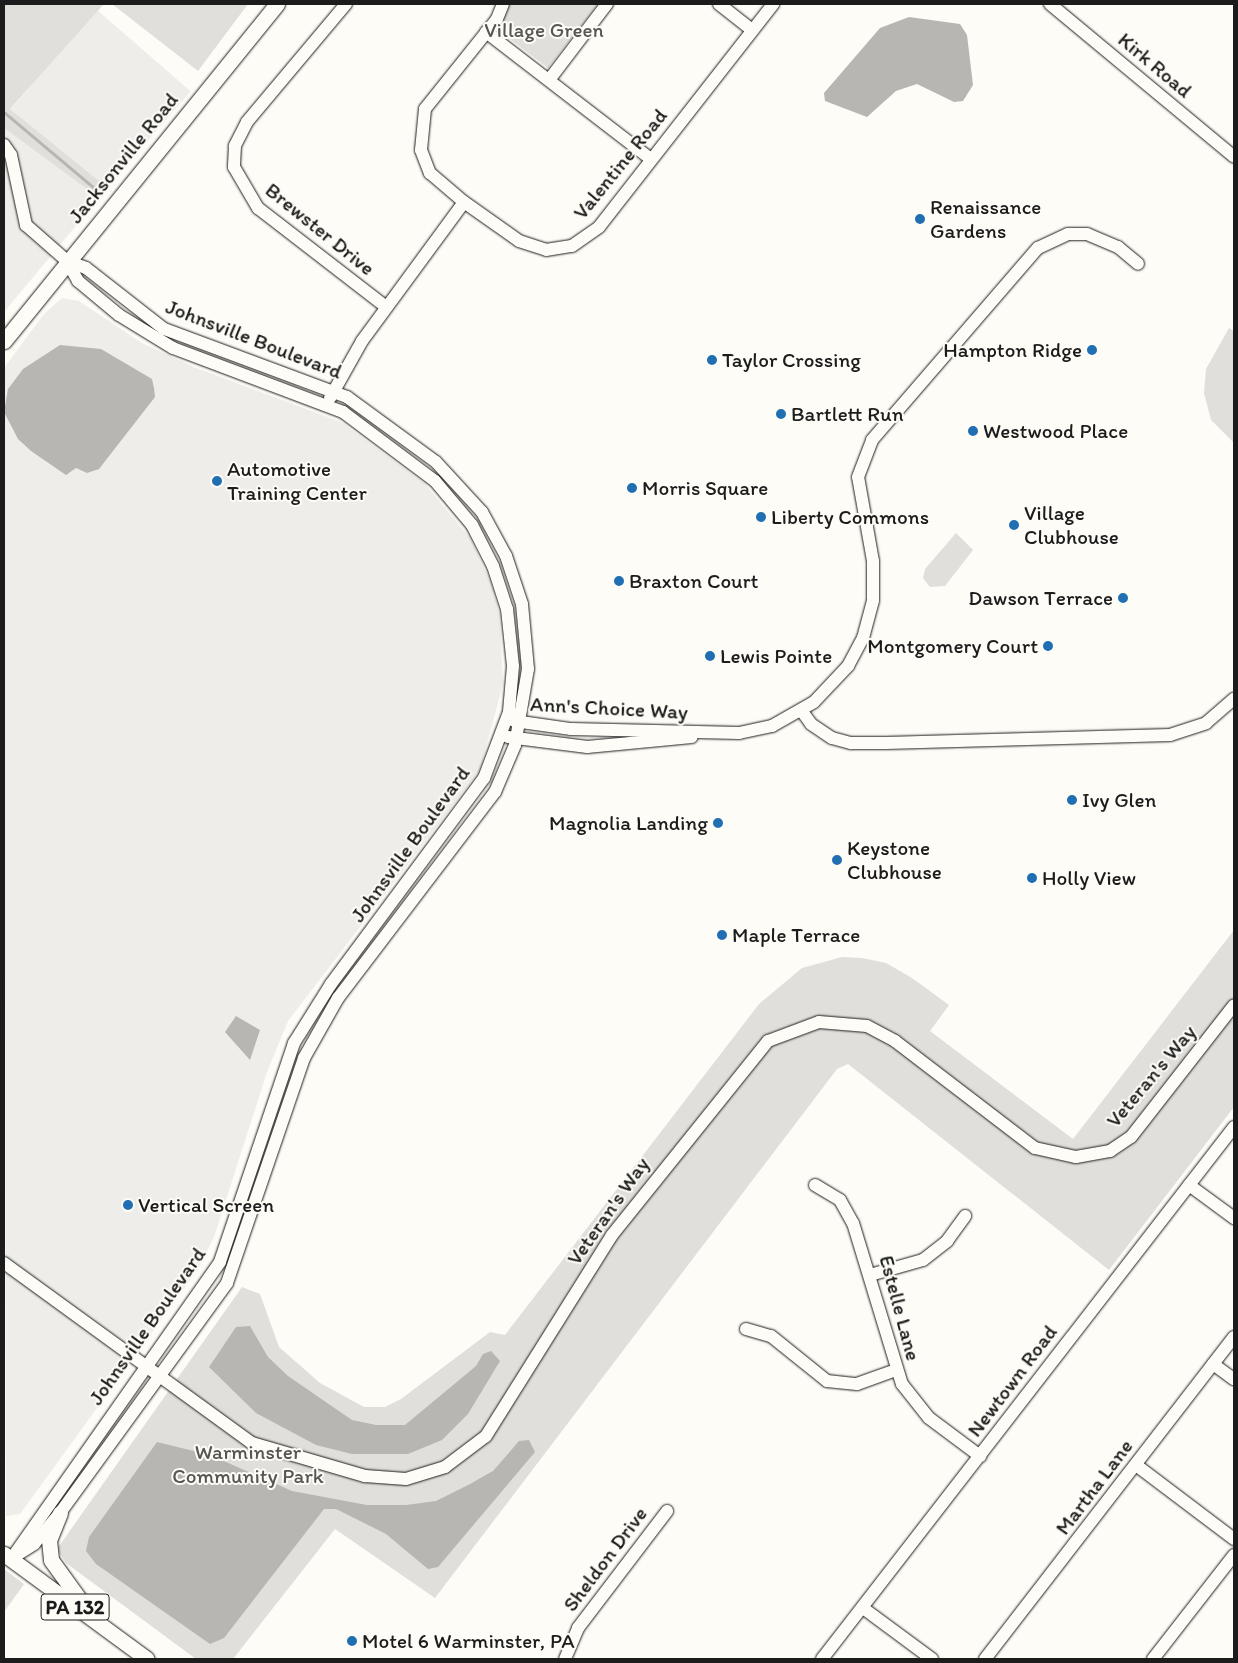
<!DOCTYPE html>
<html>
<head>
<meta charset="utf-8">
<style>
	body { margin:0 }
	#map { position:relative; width:1238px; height:1663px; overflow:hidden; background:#fdfcf7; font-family:Itim,sans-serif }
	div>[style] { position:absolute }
	.built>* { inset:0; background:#eeede9; transform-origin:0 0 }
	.green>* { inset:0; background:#e0dfdb }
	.water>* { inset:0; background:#b7b6b2 }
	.stream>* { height:2.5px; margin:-1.25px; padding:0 1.25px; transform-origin:1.25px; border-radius:1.25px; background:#b7b6b2 }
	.roads { filter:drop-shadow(0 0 1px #1c1c1c) drop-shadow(0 0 1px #1c1c1c) }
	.minor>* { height:12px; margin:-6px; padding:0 6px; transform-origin:6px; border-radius:6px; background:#fdfcf7 }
	.major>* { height:15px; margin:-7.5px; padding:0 7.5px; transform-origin:7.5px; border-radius:7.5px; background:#fdfcf7 }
	.dots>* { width:14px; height:14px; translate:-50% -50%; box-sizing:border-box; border:2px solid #fdfcf7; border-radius:50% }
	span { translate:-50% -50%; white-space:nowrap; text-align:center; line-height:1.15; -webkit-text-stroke:4px #fdfcf7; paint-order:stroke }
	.shield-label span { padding:1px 4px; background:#fdfcf7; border:1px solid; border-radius:4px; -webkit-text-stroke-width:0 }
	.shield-label { font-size:20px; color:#1c1c1c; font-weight:700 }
	.park-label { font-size:21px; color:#575655 }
	.street-label { font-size:21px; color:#1c1c1c }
	.poi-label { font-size:21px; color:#1c1c1c }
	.left { translate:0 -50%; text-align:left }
	.right { translate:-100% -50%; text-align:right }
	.frame { position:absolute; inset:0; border:5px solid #1c1c1c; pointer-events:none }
</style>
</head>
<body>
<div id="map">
	<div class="built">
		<div style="left:97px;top:10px;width:124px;height:132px;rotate:41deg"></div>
		<div style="clip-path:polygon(4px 128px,99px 198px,4px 312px)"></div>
		<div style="clip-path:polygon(62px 298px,79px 301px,142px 343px,194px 367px,341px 422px,425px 484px,470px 538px,491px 582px,500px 616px,503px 684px,480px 770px,288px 1021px,267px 1072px,214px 1237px,198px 1269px,20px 1514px,6px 1516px,4px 368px,44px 314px)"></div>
	</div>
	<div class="green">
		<div style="clip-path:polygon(4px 4px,104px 4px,10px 109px,105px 186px,99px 198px,4px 128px)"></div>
		<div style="clip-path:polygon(112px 4px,248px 4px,198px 71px)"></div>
		<div style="clip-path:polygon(509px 4px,598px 4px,548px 68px,497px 29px)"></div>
		<div style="clip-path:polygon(1229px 328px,1234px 331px,1234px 443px,1211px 420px,1204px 393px,1206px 369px)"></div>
		<div style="clip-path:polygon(956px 533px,973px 550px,945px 586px,930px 587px,923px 578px,925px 569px)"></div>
		<div style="clip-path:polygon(1234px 930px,1234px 1107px,1109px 1270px,848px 1064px,837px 1069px,435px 1598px,335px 1529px,233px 1659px,196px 1659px,66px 1563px,57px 1549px,242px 1287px,260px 1294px,279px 1347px,320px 1383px,364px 1407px,385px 1407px,401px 1399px,490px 1332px,505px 1335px,759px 1004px,802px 968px,842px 957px,862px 958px,886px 963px,912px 978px,949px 1005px,930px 1031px,1073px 1139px)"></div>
		<div style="clip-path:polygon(4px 1569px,24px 1584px,4px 1612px)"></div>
	</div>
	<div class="water">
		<div style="clip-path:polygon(909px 17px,960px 24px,967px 35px,973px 85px,963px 101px,954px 102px,917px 84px,896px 91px,867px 117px,825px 101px,824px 93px,880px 28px)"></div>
		<div style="clip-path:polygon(60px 345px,101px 349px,152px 379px,154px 388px,155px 397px,99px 469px,87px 473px,76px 468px,66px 475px,31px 451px,18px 439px,4px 412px,8px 389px,23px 369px)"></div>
		<div style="clip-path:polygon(236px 1016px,260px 1030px,250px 1060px,225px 1032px)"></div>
		<div style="clip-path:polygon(250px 1326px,268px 1357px,288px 1376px,352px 1420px,376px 1425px,405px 1425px,476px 1366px,483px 1354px,491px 1351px,500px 1361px,468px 1414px,442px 1440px,408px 1454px,352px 1454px,316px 1445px,256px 1413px,209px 1367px,236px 1327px)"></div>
		<div style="clip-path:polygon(529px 1440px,535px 1452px,438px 1567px,428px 1569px,386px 1534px,336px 1509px,324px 1509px,224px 1638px,210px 1644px,96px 1564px,86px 1551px,89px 1537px,157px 1442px,210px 1455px,292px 1491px,367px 1505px,406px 1505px,436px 1501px,470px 1484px,493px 1471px,519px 1441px)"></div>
	</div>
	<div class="stream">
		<div style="left:4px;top:112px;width:121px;rotate:40deg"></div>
	</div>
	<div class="roads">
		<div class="minor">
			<div style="left:346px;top:4px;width:154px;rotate:130deg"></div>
			<div style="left:247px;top:122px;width:27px;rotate:117deg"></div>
			<div style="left:235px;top:146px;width:21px;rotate:93deg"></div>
			<div style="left:234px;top:167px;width:48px;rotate:59.7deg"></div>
			<div style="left:258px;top:208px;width:162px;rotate:37.7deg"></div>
			<div style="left:503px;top:4px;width:16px;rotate:112deg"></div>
			<div style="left:497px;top:19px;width:115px;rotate:128.7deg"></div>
			<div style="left:425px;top:109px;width:41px;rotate:95.6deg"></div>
			<div style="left:421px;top:150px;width:25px;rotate:69deg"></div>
			<div style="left:430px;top:173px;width:45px;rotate:40.5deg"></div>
			<div style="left:464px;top:202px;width:67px;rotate:35.3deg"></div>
			<div style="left:519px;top:241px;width:28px;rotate:18deg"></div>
			<div style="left:546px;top:250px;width:26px;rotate:-9deg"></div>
			<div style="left:572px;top:246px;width:33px;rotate:-35deg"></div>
			<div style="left:599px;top:227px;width:283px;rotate:-52deg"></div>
			<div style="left:719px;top:4px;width:42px;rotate:38.2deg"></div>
			<div style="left:1050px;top:4px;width:239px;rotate:39.7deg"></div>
			<div style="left:486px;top:32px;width:208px;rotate:37.6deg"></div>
			<div style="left:549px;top:80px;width:96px;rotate:-52.7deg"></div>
			<div style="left:4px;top:145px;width:12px;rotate:55deg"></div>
			<div style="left:11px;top:155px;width:72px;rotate:77.9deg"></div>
			<div style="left:26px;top:225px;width:55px;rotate:41.3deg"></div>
			<div style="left:67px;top:261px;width:23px;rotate:61deg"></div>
			<div style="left:78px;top:281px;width:53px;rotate:39.7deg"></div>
			<div style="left:119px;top:315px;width:63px;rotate:31.4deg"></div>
			<div style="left:173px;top:348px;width:182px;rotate:20.6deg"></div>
			<div style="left:343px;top:412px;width:115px;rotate:36.9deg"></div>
			<div style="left:435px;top:481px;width:57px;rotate:49.9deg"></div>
			<div style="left:472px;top:525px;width:46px;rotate:62.9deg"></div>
			<div style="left:493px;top:566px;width:45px;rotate:72deg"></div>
			<div style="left:507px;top:609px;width:57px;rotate:84deg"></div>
			<div style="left:513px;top:666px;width:46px;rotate:95deg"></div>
			<div style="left:509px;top:712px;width:71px;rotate:110.7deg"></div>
			<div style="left:484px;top:778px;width:257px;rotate:126.6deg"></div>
			<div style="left:331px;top:984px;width:70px;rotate:122.1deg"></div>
			<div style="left:294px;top:1043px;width:231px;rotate:108.7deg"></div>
			<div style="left:220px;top:1262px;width:363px;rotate:125.1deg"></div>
			<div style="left:330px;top:398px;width:65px;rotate:-60.7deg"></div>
			<div style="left:362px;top:341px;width:172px;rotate:-53.7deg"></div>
			<div style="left:801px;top:710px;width:17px;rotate:54deg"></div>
			<div style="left:811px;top:724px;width:25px;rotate:34deg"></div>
			<div style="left:832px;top:738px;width:20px;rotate:15deg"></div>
			<div style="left:851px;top:743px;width:35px"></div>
			<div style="left:886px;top:743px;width:284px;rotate:-1.6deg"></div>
			<div style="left:1170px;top:735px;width:38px;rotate:-18deg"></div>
			<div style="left:1206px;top:723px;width:37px;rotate:-41deg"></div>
			<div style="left:514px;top:721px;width:58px;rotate:8deg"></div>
			<div style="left:571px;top:729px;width:168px;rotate:1.4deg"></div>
			<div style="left:739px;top:733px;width:34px;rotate:-12deg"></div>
			<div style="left:772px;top:726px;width:48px;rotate:-29.7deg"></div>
			<div style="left:814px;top:702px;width:50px;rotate:-46.6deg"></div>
			<div style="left:848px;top:666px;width:32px;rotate:-62deg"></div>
			<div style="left:863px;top:638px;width:39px;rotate:-75deg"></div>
			<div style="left:873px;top:600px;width:39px;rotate:-90deg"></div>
			<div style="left:873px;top:561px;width:85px;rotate:-100.1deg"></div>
			<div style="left:858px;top:477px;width:40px;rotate:-69deg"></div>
			<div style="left:872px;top:440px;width:254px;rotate:-49.2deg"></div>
			<div style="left:1038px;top:248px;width:33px;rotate:-25deg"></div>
			<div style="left:1068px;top:234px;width:19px"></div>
			<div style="left:1087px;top:234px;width:34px;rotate:23deg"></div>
			<div style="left:1118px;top:247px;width:26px;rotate:40deg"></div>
			<div style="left:508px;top:737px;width:80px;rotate:7.2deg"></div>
			<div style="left:587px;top:747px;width:105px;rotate:-5.4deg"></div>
			<div style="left:815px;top:1185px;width:29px;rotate:31deg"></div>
			<div style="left:840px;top:1200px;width:26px;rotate:61deg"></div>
			<div style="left:853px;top:1223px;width:168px;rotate:73.1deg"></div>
			<div style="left:902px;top:1384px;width:43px;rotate:51.5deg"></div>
			<div style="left:929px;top:1418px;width:64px;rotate:36.7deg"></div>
			<div style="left:1189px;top:1185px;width:56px;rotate:36.3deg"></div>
			<div style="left:4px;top:1263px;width:306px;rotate:36deg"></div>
			<div style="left:252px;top:1443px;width:118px;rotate:16.3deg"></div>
			<div style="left:365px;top:1476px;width:41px;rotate:4.2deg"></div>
			<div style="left:406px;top:1479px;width:41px;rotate:-17.1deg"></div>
			<div style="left:445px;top:1467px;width:51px;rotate:-37.1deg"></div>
			<div style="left:486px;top:1436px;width:237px;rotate:-57.9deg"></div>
			<div style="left:612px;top:1235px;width:249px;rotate:-51.2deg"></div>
			<div style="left:768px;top:1041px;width:54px;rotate:-20.4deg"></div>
			<div style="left:819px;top:1022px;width:48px;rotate:4.8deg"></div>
			<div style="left:867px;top:1026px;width:32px;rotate:28deg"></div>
			<div style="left:895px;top:1041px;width:176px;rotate:37.4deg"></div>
			<div style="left:1035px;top:1148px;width:42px;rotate:12.4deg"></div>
			<div style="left:1076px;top:1157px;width:35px;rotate:-10deg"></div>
			<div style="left:1110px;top:1151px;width:25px;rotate:-34deg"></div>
			<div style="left:1131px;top:1137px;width:167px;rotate:-52deg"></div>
			<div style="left:870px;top:1275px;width:55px;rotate:-15.8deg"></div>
			<div style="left:923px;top:1260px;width:31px;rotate:-38deg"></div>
			<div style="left:947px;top:1241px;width:31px;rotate:-54deg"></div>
			<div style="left:746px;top:1329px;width:26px;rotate:16deg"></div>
			<div style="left:771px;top:1336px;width:72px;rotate:38.8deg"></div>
			<div style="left:827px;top:1381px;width:30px;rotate:6deg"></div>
			<div style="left:857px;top:1384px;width:41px;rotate:-19.7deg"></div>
			<div style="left:1213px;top:1364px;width:26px;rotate:36deg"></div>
			<div style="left:1136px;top:1465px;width:123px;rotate:37.1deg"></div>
			<div style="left:12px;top:1558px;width:26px;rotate:-32deg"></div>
			<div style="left:34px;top:1544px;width:40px;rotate:-50deg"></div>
			<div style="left:60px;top:1513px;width:284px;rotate:-54deg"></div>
			<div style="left:227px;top:1283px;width:238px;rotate:-71.1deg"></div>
			<div style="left:304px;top:1058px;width:69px;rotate:-60.5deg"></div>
			<div style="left:338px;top:998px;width:259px;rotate:-52.7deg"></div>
			<div style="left:495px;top:792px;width:51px;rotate:-66.9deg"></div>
			<div style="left:515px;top:745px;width:77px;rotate:-80.3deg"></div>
			<div style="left:528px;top:669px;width:65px;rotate:-95.3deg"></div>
			<div style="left:522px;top:604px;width:51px;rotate:-108.4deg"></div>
			<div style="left:506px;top:556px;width:50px;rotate:-118.6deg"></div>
			<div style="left:482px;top:512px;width:68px;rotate:-132.6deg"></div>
			<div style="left:436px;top:462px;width:110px;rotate:-143.9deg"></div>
			<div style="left:347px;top:397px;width:195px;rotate:-159.6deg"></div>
			<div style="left:164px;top:329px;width:99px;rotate:-142deg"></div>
			<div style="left:86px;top:268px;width:20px;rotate:-160deg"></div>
			<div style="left:863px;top:1608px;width:86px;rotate:36.5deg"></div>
			<div style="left:565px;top:1659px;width:34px;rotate:-67deg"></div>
			<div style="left:578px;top:1628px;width:147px;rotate:-52.7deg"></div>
			<div style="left:822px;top:1659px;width:673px;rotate:-52.24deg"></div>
			<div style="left:985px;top:1659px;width:407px;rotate:-52.3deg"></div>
			<div style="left:1153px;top:1659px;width:132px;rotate:-52.1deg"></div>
		</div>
		<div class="major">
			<div style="left:4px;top:341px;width:434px;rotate:-51deg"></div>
			<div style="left:60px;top:1513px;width:29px;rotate:112deg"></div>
			<div style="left:49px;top:1540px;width:20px;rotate:84deg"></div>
			<div style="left:51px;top:1560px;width:58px;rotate:54.1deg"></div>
			<div style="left:4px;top:1554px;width:177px;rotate:36.3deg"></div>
		</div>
	</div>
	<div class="dots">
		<div style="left:920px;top:219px;background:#1f6fb2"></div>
		<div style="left:1092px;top:350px;background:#1f6fb2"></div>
		<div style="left:712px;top:360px;background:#1f6fb2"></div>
		<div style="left:781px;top:414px;background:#1f6fb2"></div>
		<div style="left:973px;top:431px;background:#1f6fb2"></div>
		<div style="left:217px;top:481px;background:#1f6fb2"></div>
		<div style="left:632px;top:488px;background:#1f6fb2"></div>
		<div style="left:761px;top:517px;background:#1f6fb2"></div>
		<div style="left:1014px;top:525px;background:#1f6fb2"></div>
		<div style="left:619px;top:581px;background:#1f6fb2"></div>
		<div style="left:1123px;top:598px;background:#1f6fb2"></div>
		<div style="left:1048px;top:646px;background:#1f6fb2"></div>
		<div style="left:710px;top:656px;background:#1f6fb2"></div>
		<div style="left:1072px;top:800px;background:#1f6fb2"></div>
		<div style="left:718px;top:823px;background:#1f6fb2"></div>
		<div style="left:837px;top:860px;background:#1f6fb2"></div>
		<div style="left:1032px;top:878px;background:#1f6fb2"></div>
		<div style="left:722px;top:935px;background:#1f6fb2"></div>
		<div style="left:128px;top:1205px;background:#1f6fb2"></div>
		<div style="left:352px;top:1641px;background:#1f6fb2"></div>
	</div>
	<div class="shield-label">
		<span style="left:75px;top:1607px">PA 132</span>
	</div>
	<div class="park-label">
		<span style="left:544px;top:30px">Village Green</span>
		<span style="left:248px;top:1464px">Warminster<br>Community Park</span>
	</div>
	<div class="street-label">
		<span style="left:1155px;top:65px;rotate:40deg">Kirk Road</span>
		<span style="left:123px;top:158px;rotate:-51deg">Jacksonville Road</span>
		<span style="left:620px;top:164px;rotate:-51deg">Valentine Road</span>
		<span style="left:320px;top:229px;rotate:39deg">Brewster Drive</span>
		<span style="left:254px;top:339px;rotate:21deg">Johnsville Boulevard</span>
		<span style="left:609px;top:708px;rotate:3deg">Ann's Choice Way</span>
		<span style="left:410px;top:844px;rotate:-54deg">Johnsville Boulevard</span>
		<span style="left:1151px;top:1076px;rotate:-50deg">Veteran's Way</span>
		<span style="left:608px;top:1211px;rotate:-55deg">Veteran's Way</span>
		<span style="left:900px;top:1308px;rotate:75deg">Estelle Lane</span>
		<span style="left:147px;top:1326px;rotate:-55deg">Johnsville Boulevard</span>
		<span style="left:1012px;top:1381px;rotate:-53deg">Newtown Road</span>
		<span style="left:1094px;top:1487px;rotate:-53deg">Martha Lane</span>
		<span style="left:605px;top:1559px;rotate:-53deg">Sheldon Drive</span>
	</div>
	<div class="poi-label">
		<span class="left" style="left:930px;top:219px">Renaissance<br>Gardens</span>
		<span class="right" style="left:1082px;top:350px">Hampton Ridge</span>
		<span class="left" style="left:722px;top:360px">Taylor Crossing</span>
		<span class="left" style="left:791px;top:414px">Bartlett Run</span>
		<span class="left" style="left:983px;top:431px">Westwood Place</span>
		<span class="left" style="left:227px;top:481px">Automotive<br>Training Center</span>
		<span class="left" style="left:642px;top:488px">Morris Square</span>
		<span class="left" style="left:1024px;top:525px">Village<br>Clubhouse</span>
		<span class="left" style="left:771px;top:517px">Liberty Commons</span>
		<span class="left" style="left:629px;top:581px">Braxton Court</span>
		<span class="right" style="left:1113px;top:598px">Dawson Terrace</span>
		<span class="right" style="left:1038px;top:646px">Montgomery Court</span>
		<span class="left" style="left:720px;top:656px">Lewis Pointe</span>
		<span class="left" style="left:1082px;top:800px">Ivy Glen</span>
		<span class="right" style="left:708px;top:823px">Magnolia Landing</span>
		<span class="left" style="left:847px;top:860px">Keystone<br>Clubhouse</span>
		<span class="left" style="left:1042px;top:878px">Holly View</span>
		<span class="left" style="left:732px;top:935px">Maple Terrace</span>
		<span class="left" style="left:138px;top:1205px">Vertical Screen</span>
		<span class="left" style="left:362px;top:1641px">Motel 6 Warminster, PA</span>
	</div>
	<div class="frame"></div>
</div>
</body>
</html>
